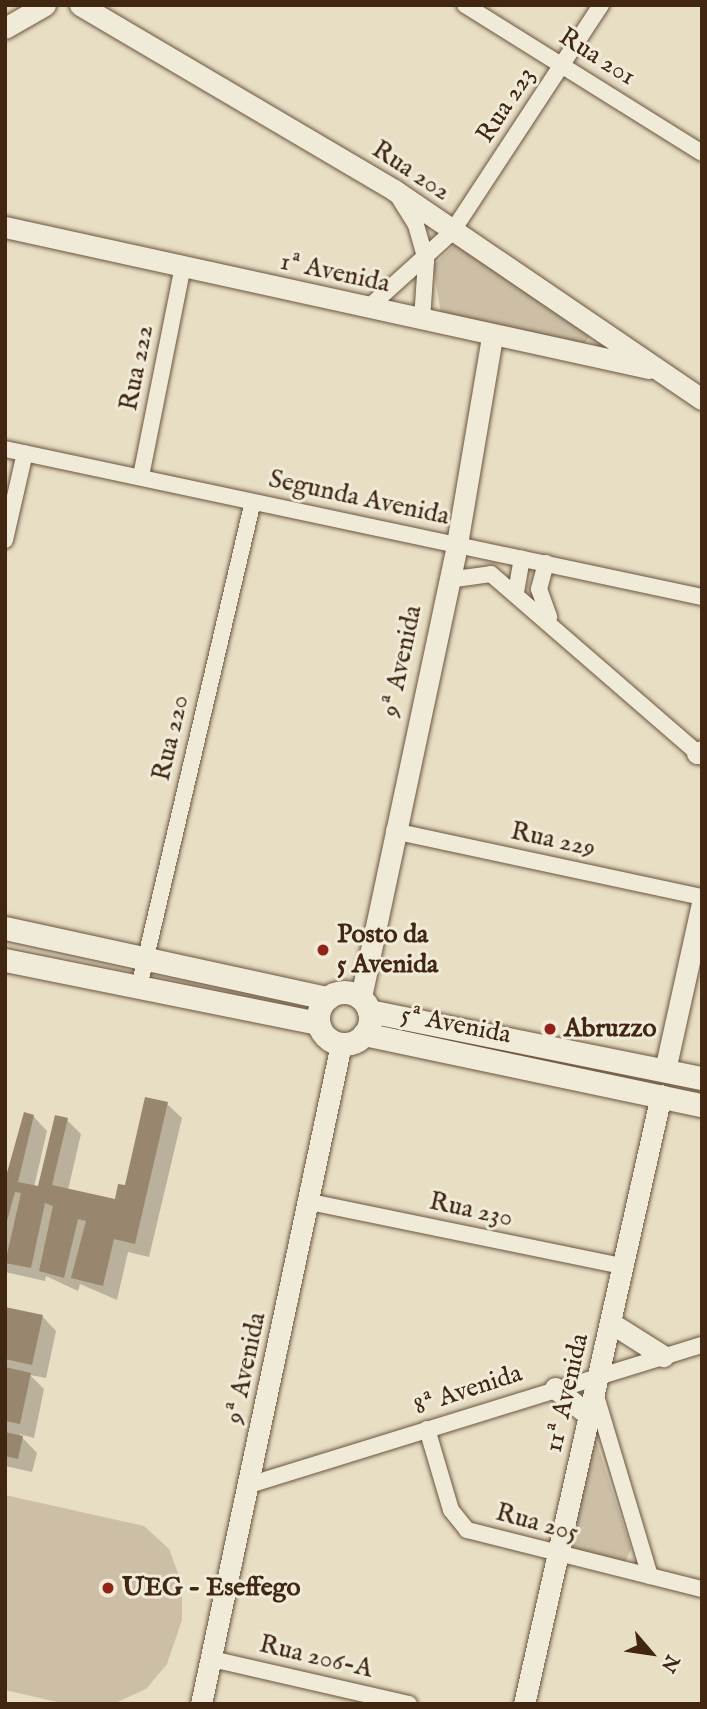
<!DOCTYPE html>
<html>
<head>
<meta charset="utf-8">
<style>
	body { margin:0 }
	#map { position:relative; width:707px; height:1709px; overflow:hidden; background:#e8dec4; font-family:"IM FELL English",serif }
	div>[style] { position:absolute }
	.green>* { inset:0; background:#ccbfa6 }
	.shadow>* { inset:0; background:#0003 }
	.building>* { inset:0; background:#98866e }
	.roads { filter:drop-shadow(0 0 2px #6b553e) drop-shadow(0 0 2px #6b553e) }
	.minor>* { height:16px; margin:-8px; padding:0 8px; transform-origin:8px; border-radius:8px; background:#f0ead9 }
	.tertiary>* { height:21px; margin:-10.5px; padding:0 10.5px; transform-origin:10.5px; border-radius:10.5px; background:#f0ead9 }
	.secondary>* { height:23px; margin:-11.5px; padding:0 11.5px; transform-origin:11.5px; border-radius:11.5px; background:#f0ead9 }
	.secondary>.ring { margin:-11.5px; padding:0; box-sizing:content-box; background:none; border:23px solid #f0ead9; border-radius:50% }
	.dots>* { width:19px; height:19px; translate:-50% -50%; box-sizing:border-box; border:4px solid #f0ead9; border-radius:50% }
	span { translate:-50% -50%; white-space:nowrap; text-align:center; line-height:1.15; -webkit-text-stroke:6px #f0ead9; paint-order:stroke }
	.street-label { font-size:26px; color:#412711 }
	.poi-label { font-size:26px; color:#412711; font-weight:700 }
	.left { translate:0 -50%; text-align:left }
	.frame { position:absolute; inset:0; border:7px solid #412711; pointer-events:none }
	.north { position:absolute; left:616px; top:1618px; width:70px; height:70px; -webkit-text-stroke:5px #f0ead9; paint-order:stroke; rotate:119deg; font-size:19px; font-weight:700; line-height:28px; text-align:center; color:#412711 }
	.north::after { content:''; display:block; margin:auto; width:24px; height:32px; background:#412711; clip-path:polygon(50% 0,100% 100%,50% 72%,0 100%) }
</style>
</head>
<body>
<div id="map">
	<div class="green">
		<div style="clip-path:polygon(458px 242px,592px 332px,581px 350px,441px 313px,433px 266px)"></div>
		<div style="clip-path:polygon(591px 1425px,631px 1549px,625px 1562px,576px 1550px,570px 1541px)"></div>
		<div style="clip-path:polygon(5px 1495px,144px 1526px,169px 1549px,182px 1584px,182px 1620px,167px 1664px,146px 1689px,113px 1704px,66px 1704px,5px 1690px)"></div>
	</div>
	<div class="shadow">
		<div style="clip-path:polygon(167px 1104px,182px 1118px,149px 1257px,128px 1252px,117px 1300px,80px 1284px,78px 1291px,46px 1276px,45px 1281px,5px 1272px,5px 1181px,33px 1116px,47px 1131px,34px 1187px,39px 1189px,67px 1120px,81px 1134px,68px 1190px,116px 1202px)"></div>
		<div style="clip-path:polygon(5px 1308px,42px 1316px,56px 1331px,46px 1378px,30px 1375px,44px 1389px,34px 1438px,19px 1434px,37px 1453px,32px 1472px,5px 1466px)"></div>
	</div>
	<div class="building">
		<div style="clip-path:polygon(145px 1097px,168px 1102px,135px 1244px,114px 1239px,103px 1286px,71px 1278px,86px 1221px,78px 1219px,64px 1278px,39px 1271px,53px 1206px,45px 1203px,31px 1268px,5px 1263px,21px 1193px,15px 1192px,5px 1228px,5px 1180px,24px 1112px,34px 1115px,18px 1182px,38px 1186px,55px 1115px,68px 1118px,52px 1185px,115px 1199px,118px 1184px,125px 1185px)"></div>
		<div style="clip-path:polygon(5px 1307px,43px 1315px,32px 1365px,5px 1359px)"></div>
		<div style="clip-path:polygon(5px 1367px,31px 1373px,20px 1424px,5px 1421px)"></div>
		<div style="clip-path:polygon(5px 1432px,23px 1436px,18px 1459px,5px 1456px)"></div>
	</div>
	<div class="roads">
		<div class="minor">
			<div style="left:465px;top:5px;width:279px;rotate:32deg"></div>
			<div style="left:398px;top:196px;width:34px;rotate:58deg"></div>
			<div style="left:416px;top:225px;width:37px;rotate:74deg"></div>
			<div style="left:426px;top:261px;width:59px;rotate:93.9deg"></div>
			<div style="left:368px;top:308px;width:113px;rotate:-42.1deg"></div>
			<div style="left:452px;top:232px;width:272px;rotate:-56.7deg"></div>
			<div style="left:5px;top:449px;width:713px;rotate:11.99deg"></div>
			<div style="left:141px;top:476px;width:210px;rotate:-78.7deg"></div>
			<div style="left:5px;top:540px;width:89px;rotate:-77.1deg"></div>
			<div style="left:546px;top:563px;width:27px;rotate:105deg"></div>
			<div style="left:539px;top:589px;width:30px;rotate:70deg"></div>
			<div style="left:448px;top:580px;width:43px;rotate:-7.9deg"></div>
			<div style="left:491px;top:574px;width:279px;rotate:40.9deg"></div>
			<div style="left:516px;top:592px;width:34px;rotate:-80deg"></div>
			<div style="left:394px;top:831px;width:315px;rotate:12.1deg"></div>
			<div style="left:139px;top:987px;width:498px;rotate:-76.8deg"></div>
			<div style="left:310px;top:1202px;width:319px;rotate:11.6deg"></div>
			<div style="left:596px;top:1396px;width:188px;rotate:73.3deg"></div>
			<div style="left:427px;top:1429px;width:84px;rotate:73.5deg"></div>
			<div style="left:451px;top:1510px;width:26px;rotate:51deg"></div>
			<div style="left:467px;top:1530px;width:242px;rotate:14.1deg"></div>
			<div style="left:249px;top:1485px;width:474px;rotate:-17.2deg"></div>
			<div style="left:212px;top:1659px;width:202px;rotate:12.9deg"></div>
		</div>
		<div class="tertiary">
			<div style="left:80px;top:5px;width:364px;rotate:30.5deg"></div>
			<div style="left:394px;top:190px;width:372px;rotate:34.2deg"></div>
			<div style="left:5px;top:28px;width:46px;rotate:-29.9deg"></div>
			<div style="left:5px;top:227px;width:659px;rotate:12.35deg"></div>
			<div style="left:697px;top:753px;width:5px;rotate:-22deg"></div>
			<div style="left:361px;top:997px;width:463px;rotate:-78deg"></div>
			<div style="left:457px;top:544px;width:211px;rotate:-80.4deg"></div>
			<div style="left:665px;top:1070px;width:171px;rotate:-77.5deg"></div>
			<div style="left:611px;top:1323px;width:62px;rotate:32.4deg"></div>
			<div style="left:555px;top:1388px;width:46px;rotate:38.9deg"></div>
			<div style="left:201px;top:1704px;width:675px;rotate:-78.02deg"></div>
			<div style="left:524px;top:1704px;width:624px;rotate:-77.32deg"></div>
		</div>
		<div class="secondary">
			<div style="left:5px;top:928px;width:330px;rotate:12.3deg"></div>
			<div style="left:5px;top:960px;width:319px;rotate:11.4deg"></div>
			<div class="ring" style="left:318px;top:992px;width:29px;height:29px"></div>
			<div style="left:369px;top:1011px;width:340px;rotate:11.4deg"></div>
			<div style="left:364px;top:1034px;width:345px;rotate:11.9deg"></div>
		</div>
	</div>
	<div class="dots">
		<div style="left:323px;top:950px;background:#8f2418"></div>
		<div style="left:550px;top:1029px;background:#8f2418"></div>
		<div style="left:108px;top:1588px;background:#8f2418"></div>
	</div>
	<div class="street-label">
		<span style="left:597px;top:57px;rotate:32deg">Rua 201</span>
		<span style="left:506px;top:105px;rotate:-57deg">Rua 223</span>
		<span style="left:411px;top:171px;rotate:33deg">Rua 202</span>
		<span style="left:335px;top:273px;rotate:12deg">1ª Avenida</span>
		<span style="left:137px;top:368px;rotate:-79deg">Rua 222</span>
		<span style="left:359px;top:498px;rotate:12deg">Segunda Avenida</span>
		<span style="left:402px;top:661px;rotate:-78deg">9ª Avenida</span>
		<span style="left:171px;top:738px;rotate:-77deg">Rua 220</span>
		<span style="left:553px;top:840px;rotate:12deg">Rua 229</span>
		<span style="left:456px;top:1025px;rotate:11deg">5ª Avenida</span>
		<span style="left:471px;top:1210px;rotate:12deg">Rua 230</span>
		<span style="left:246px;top:1368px;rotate:-78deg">9ª Avenida</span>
		<span style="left:468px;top:1390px;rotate:-18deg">8ª Avenida</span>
		<span style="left:567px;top:1393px;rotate:-77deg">11ª Avenida</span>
		<span style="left:537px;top:1523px;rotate:15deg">Rua 205</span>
		<span style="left:316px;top:1657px;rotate:13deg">Rua 206-A</span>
	</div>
	<div class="poi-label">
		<span class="left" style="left:337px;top:950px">Posto da<br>5 Avenida</span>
		<span class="left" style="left:564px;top:1029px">Abruzzo</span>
		<span class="left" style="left:122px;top:1588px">UEG - Eseffego</span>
	</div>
	<div class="frame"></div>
	<div class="north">N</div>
</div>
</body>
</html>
